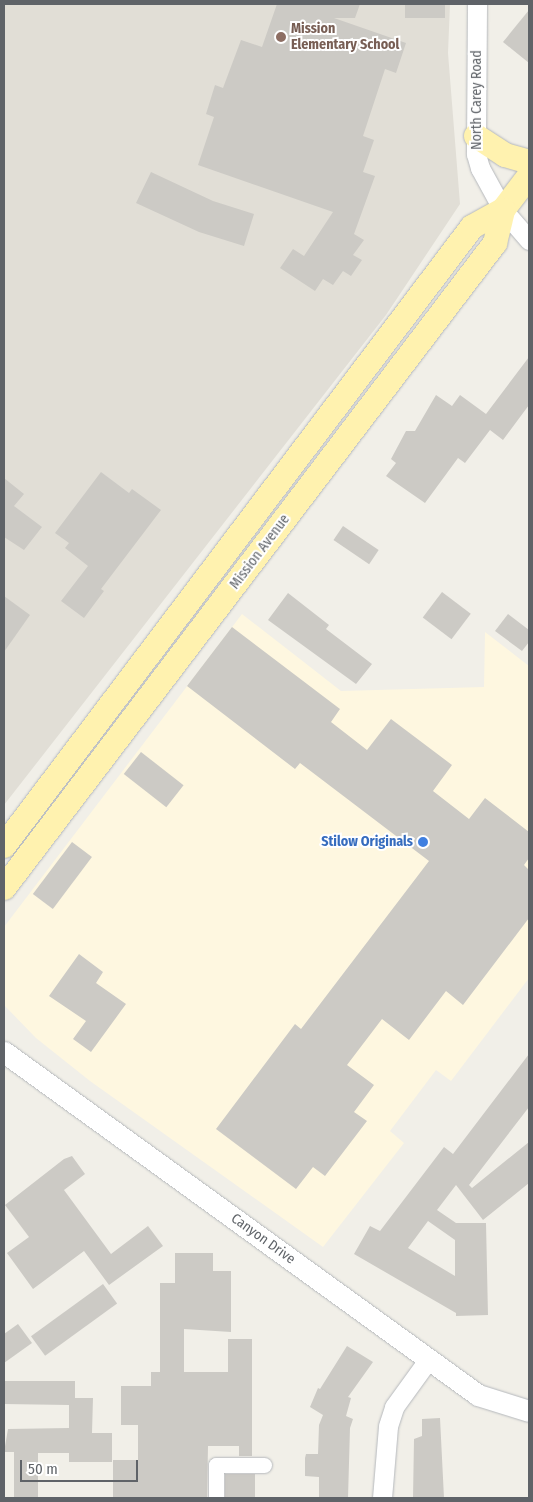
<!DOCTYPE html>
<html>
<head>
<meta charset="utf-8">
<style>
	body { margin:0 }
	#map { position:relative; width:533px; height:1502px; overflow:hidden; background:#f1efe8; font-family:"Fira Sans Condensed",sans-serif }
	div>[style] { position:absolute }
	.commercial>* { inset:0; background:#fef7e0 }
	.education>* { inset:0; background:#e1ded6 }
	.building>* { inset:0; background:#cccac5; transform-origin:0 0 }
	.roads { filter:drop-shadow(0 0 1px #b5b8bc) drop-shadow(0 0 1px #b5b8bc) }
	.minor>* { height:15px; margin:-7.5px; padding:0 7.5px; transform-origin:7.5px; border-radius:7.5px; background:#fff }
	.tertiary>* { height:19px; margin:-9.5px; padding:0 9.5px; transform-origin:9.5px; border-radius:9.5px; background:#fff }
	.secondary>* { height:21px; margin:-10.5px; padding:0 10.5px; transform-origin:10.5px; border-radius:10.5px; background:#fff }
	.primary>* { height:24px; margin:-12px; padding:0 12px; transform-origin:12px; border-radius:12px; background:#fff2af }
	.dots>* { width:14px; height:14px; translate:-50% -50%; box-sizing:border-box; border:2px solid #fff; border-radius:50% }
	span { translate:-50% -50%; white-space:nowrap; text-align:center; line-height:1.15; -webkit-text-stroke:4px #fff; paint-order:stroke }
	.education-label { font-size:14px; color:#785e54; font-weight:700 }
	.left { translate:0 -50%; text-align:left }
	.street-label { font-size:14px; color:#5f6368 }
	.shop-label { font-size:14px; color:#366cbe; font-weight:700 }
	.right { translate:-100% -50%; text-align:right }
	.frame { position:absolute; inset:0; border:5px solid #5f6368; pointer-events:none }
	.scale { position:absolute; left:20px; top:1460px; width:118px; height:22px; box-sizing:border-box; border:2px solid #5f6368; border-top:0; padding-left:6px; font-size:15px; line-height:18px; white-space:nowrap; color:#5f6368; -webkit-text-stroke:4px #fff; paint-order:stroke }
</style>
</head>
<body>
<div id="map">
	<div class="commercial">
		<div style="clip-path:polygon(242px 614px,341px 691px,484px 687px,485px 632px,529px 666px,529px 978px,451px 1081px,436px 1070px,390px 1131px,404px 1143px,323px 1247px,90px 1081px,36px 1038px,4px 1005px,4px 927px)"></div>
	</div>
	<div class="education">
		<div style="clip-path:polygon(4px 4px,450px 4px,448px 53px,460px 204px,386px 315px,4px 805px)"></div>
	</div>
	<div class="building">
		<div style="clip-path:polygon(277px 4px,360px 4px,355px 18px,334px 18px,406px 43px,396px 73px,385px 69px,363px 136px,374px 140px,363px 172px,375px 176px,354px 234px,364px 240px,353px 255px,362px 260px,351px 276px,343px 271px,333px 285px,323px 279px,315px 291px,280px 268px,293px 249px,304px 256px,333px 212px,198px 165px,214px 117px,206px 114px,215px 85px,223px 88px,241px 40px,262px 47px)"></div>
		<div style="left:405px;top:4px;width:40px;height:14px"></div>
		<div style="clip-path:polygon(529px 10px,529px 63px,503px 42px)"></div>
		<div style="clip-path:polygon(151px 172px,213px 201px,254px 214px,244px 246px,199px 232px,136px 203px)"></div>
		<div style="clip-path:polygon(529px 357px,529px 405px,503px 440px,490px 430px,465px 463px,458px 458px,425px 503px,386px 476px,396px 463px,391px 459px,406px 431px,415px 431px,436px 395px,452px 406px,460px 395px,486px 414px)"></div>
		<div style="clip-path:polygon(101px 472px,129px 493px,132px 489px,161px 510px,101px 589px,104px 591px,84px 618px,61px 601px,88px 566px,65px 548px,69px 543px,55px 533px)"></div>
		<div style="clip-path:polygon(4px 478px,24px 494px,14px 506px,42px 527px,24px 550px,4px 537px)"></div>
		<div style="left:343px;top:526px;width:43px;height:17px;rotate:34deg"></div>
		<div style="left:442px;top:592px;width:36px;height:32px;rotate:37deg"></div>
		<div style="clip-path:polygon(288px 593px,329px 625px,326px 629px,372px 664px,356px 684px,268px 620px)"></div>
		<div style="clip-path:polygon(4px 596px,30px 615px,4px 652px)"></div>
		<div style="clip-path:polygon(508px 614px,529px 630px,529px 642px,522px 651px,495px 631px)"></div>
		<div style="clip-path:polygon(232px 627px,340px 709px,331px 722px,367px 750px,391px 719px,452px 765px,433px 791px,469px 819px,485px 798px,529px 832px,529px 858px,524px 865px,529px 870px,529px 918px,463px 1005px,446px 991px,409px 1040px,382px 1019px,347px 1065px,374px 1085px,354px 1112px,367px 1121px,325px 1176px,313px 1167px,296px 1189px,216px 1129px,295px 1024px,301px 1029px,429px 861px,300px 763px,295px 769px,187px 686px)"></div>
		<div style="left:141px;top:752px;width:54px;height:28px;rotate:38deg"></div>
		<div style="left:72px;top:842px;width:25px;height:65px;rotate:37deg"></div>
		<div style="clip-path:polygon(79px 954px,103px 972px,96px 983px,126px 1004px,91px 1052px,73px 1039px,86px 1021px,49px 996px)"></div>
		<div style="clip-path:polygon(evenodd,529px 1054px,529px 1107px,469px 1185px,472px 1188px,529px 1142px,529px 1183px,483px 1220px,456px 1185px,437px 1210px,456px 1223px,486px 1223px,488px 1315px,456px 1316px,456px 1313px,354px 1254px,370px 1226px,380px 1231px,444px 1147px,453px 1154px,529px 1054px,428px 1221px,455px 1240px,455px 1276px,408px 1248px,428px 1221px)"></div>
		<div style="clip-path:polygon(72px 1156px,85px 1174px,64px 1190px,111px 1254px,148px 1226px,163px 1246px,109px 1285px,84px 1251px,33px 1289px,7px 1253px,29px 1237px,5px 1205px,64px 1159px)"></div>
		<div style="clip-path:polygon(175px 1253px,213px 1253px,213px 1271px,231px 1271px,231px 1332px,184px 1329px,184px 1372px,228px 1372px,228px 1339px,252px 1339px,252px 1456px,239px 1456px,239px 1446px,208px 1446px,207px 1498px,113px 1498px,113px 1460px,138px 1460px,138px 1425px,121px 1425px,121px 1386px,151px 1386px,151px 1372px,160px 1372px,160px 1283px,175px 1283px)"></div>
		<div style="left:103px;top:1284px;width:24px;height:89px;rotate:54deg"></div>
		<div style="clip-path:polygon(18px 1324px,32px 1343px,4px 1363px,4px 1334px)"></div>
		<div style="clip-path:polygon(347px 1346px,373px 1362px,348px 1397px,351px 1398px,346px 1416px,353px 1419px,350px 1428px,348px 1498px,319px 1498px,319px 1477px,305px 1476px,305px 1458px,306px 1454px,318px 1454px,319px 1425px,323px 1415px,310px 1407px,318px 1388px,320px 1389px)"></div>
		<div style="clip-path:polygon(4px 1381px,75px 1381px,75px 1398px,93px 1398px,92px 1433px,112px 1433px,112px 1462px,69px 1462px,69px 1453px,38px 1453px,38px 1498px,14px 1498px,14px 1452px,4px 1452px,8px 1429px,69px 1428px,69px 1405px,4px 1404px)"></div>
		<div style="clip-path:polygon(440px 1418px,444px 1498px,413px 1498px,414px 1439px,422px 1436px,422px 1419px)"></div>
		<div style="left:225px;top:1474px;width:30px;height:24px"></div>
	</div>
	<div class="roads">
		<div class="minor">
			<div style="left:216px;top:1498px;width:33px;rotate:-90deg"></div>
			<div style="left:216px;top:1465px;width:48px"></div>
		</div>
		<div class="tertiary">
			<div style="left:477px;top:4px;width:150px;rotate:90.4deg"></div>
			<div style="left:476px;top:154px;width:15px;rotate:74deg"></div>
			<div style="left:480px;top:168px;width:48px;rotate:61.3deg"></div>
			<div style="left:503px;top:210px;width:40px;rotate:49deg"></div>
			<div style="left:382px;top:1498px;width:72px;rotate:-85.2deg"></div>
			<div style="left:388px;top:1426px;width:20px;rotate:-72deg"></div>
			<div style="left:394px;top:1407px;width:58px;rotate:-54.1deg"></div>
		</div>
		<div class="secondary">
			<div style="left:4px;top:1052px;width:585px;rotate:35.89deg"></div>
			<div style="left:478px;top:1395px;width:53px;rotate:17.4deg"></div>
		</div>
		<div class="primary">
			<div style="left:476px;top:136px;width:35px;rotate:33deg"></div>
			<div style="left:505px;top:155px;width:25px;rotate:16deg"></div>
			<div style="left:4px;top:846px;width:776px;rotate:-52.91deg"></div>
			<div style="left:472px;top:227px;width:35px;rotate:-29deg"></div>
			<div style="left:503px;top:210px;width:43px;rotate:-52.6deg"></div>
			<div style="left:4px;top:888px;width:811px;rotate:-52.72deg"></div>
			<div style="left:495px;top:243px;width:34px;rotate:-76deg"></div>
		</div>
	</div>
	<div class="dots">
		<div style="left:281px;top:37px;background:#8d6e63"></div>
		<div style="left:423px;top:842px;background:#3f7fe0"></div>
	</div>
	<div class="education-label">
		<span class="left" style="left:291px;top:37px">Mission<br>Elementary School</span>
	</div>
	<div class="street-label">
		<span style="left:477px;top:100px;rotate:-90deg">North Carey Road</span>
		<span style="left:260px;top:552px;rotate:-53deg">Mission Avenue</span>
		<span style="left:263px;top:1239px;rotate:36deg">Canyon Drive</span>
	</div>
	<div class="shop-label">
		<span class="right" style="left:413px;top:842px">Stilow Originals</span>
	</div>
	<div class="frame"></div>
	<div class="scale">50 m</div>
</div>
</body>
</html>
